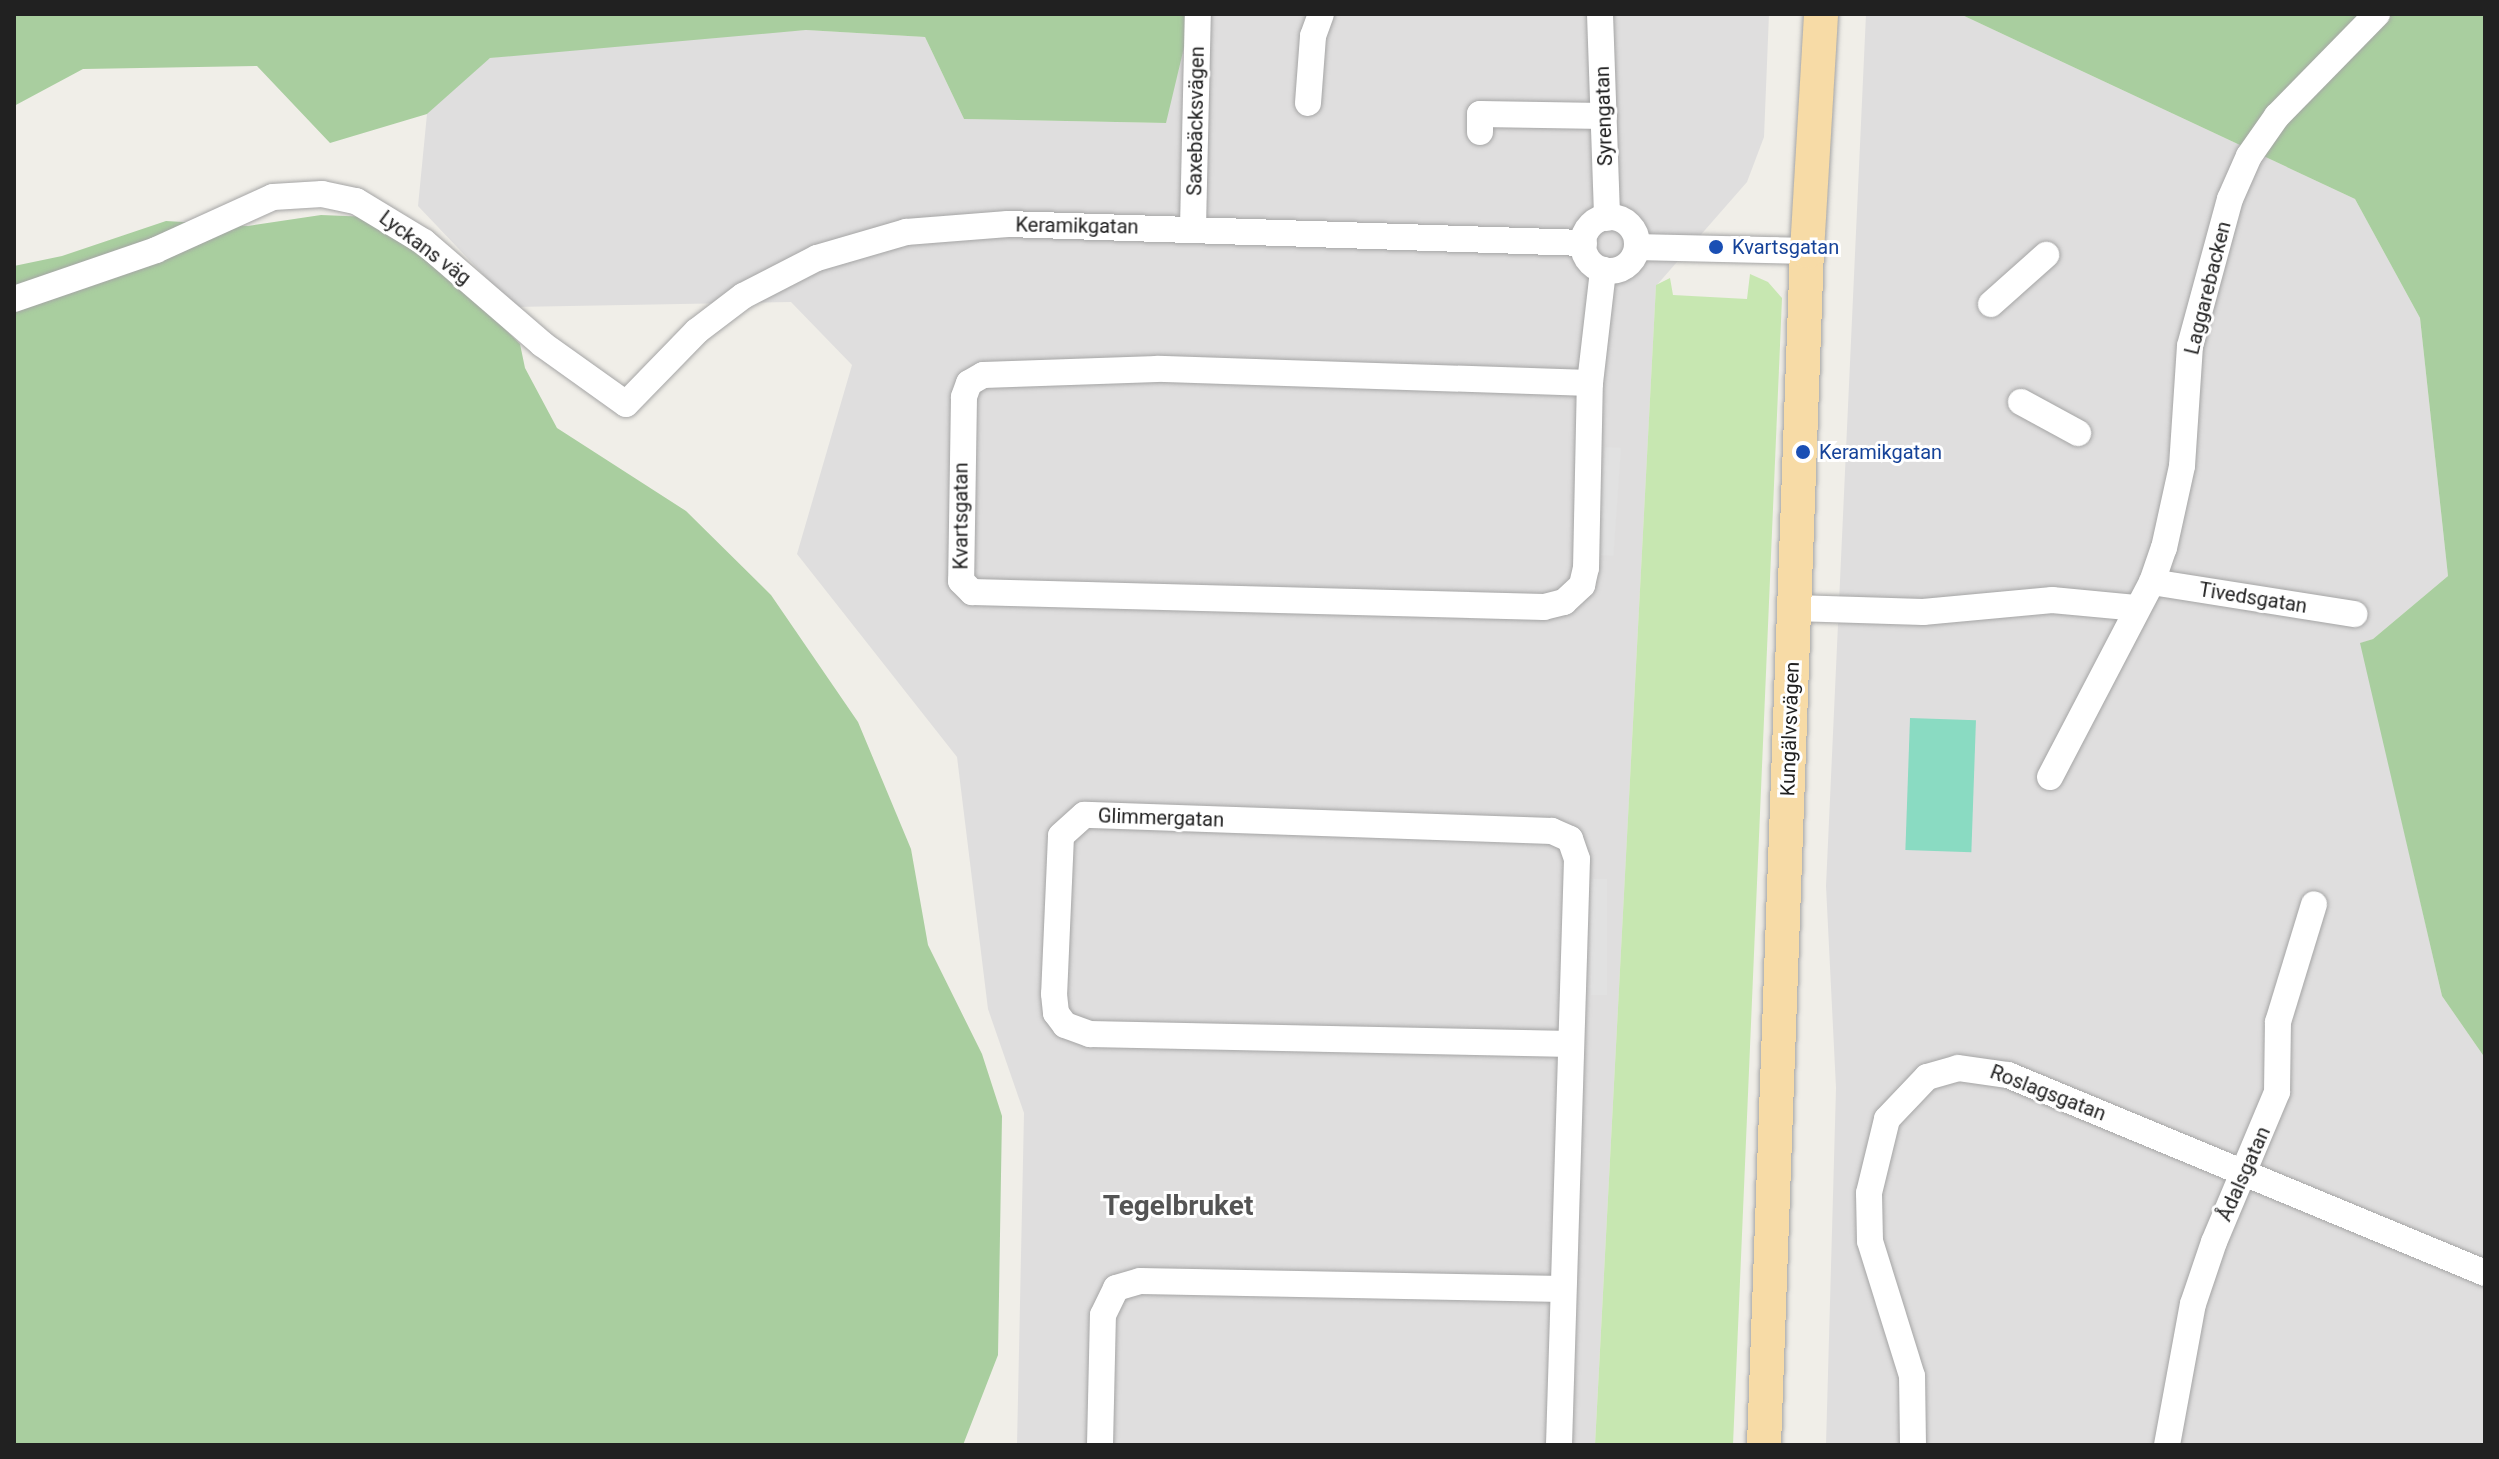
<!DOCTYPE html>
<html>
<head>
<meta charset="utf-8">
<style>
	body { margin:0 }
	#map { position:relative; width:2499px; height:1459px; overflow:hidden; background:#f0eee8; font-family:Roboto,sans-serif }
	div>[style] { position:absolute }
	.residential>* { inset:0; background:#dfdede }
	.grass>* { inset:0; background:#c7e7b1 }
	.forest>* { inset:0; background:#a9ce9f }
	.pitch>* { inset:0; background:#8adbc2; transform-origin:0 0 }
	.parking>* { inset:0; background:#e1e1e1; transform-origin:0 0 }
	.roads { filter:drop-shadow(0 0 2px #a5a5a5) drop-shadow(0 0 2px #a5a5a5) }
	.minor>* { height:26px; margin:-13px; padding:0 13px; transform-origin:13px; border-radius:13px; background:#fff }
	.minor>.ring { margin:-13px; padding:0; box-sizing:content-box; background:none; border:26px solid #fff; border-radius:50% }
	.major>* { height:34px; margin:-17px; padding:0 17px; transform-origin:17px; border-radius:17px; background:#f7dba6 }
	.dots>* { width:22px; height:22px; translate:-50% -50%; box-sizing:border-box; border:4px solid #fff; border-radius:50% }
	span { translate:-50% -50%; white-space:nowrap; text-align:center; line-height:1.15; -webkit-text-stroke:6px #fff; paint-order:stroke }
	.street-label { font-size:20px; color:#212121 }
	.transit-label { font-size:20px; color:#164399 }
	.left { translate:0 -50%; text-align:left }
	.district-label { font-size:28px; color:#545454; font-weight:700 }
	.frame { position:absolute; inset:0; border:16px solid #212121; pointer-events:none }
</style>
</head>
<body>
<div id="map">
	<div class="residential">
		<div style="clip-path:polygon(1192px 14px,1769px 14px,1764px 137px,1747px 182px,1656px 286px,1595px 1445px,1017px 1445px,1024px 1113px,988px 1009px,957px 757px,797px 554px,852px 365px,791px 302px,514px 307px,418px 206px,427px 114px,458px 81px,490px 58px,577px 46px,806px 30px,925px 37px,964px 119px,1165px 123px)"></div>
		<div style="clip-path:polygon(1866px 14px,1960px 14px,2355px 199px,2420px 318px,2448px 576px,2373px 639px,2361px 643px,2442px 996px,2485px 1058px,2485px 1445px,1826px 1445px,1836px 1088px,1826px 886px)"></div>
	</div>
	<div class="grass">
		<div style="clip-path:polygon(1750px 274px,1768px 282px,1782px 298px,1733px 1445px,1595px 1445px,1656px 285px,1670px 278px,1673px 295px,1747px 299px)"></div>
	</div>
	<div class="forest">
		<div style="clip-path:polygon(14px 14px,1192px 14px,1166px 123px,964px 119px,925px 37px,806px 30px,490px 58px,427px 114px,330px 143px,257px 66px,83px 69px,14px 106px)"></div>
		<div style="clip-path:polygon(1960px 14px,2485px 14px,2485px 1058px,2442px 996px,2360px 643px,2373px 639px,2448px 576px,2420px 318px,2355px 199px)"></div>
		<div style="clip-path:polygon(321px 215px,371px 217px,437px 261px,520px 344px,525px 368px,557px 428px,686px 511px,771px 595px,858px 722px,911px 849px,928px 945px,982px 1054px,1002px 1116px,998px 1355px,963px 1445px,14px 1445px,14px 266px,62px 256px,166px 221px,248px 226px)"></div>
	</div>
	<div class="pitch">
		<div style="left:1910px;top:718px;width:66px;height:132px;rotate:2deg"></div>
	</div>
	<div class="parking">
		<div style="left:1605px;top:447px;width:16px;height:108px;rotate:4deg"></div>
		<div style="left:1591px;top:879px;width:16px;height:116px"></div>
	</div>
	<div class="roads">
		<div class="minor">
			<div style="left:1600px;top:14px;width:204px;rotate:88deg"></div>
			<div style="left:1308px;top:103px;width:67px;rotate:-85.7deg"></div>
			<div style="left:1313px;top:36px;width:23px;rotate:-70deg"></div>
			<div style="left:1480px;top:132px;width:18px;rotate:-90deg"></div>
			<div style="left:1480px;top:114px;width:124px;rotate:0.9deg"></div>
			<div class="ring" style="left:1583px;top:217px;width:28px;height:28px"></div>
			<div style="left:1193px;top:227px;width:213px;rotate:-88.7deg"></div>
			<div style="left:1637px;top:247px;width:170px;rotate:1.3deg"></div>
			<div style="left:14px;top:299px;width:150px;rotate:-19deg"></div>
			<div style="left:156px;top:250px;width:128px;rotate:-24.4deg"></div>
			<div style="left:273px;top:197px;width:49px;rotate:-3.5deg"></div>
			<div style="left:322px;top:194px;width:35px;rotate:12deg"></div>
			<div style="left:356px;top:201px;width:79px;rotate:31.1deg"></div>
			<div style="left:424px;top:242px;width:156px;rotate:40.8deg"></div>
			<div style="left:542px;top:344px;width:103px;rotate:35.5deg"></div>
			<div style="left:626px;top:404px;width:102px;rotate:-45.8deg"></div>
			<div style="left:697px;top:331px;width:58px;rotate:-37.3deg"></div>
			<div style="left:743px;top:296px;width:83px;rotate:-27.2deg"></div>
			<div style="left:817px;top:258px;width:93px;rotate:-16.3deg"></div>
			<div style="left:906px;top:232px;width:102px;rotate:-4.5deg"></div>
			<div style="left:1008px;top:224px;width:576px;rotate:1.89deg"></div>
			<div style="left:1991px;top:304px;width:74px;rotate:-41.7deg"></div>
			<div style="left:1590px;top:383px;width:433px;rotate:-178.1deg"></div>
			<div style="left:1157px;top:369px;width:174px;rotate:178deg"></div>
			<div style="left:983px;top:375px;width:16px;rotate:150deg"></div>
			<div style="left:969px;top:383px;width:15px;rotate:110deg"></div>
			<div style="left:964px;top:397px;width:184px;rotate:90.9deg"></div>
			<div style="left:961px;top:581px;width:16px;rotate:45deg"></div>
			<div style="left:972px;top:592px;width:572px;rotate:1.5deg"></div>
			<div style="left:1544px;top:607px;width:21px;rotate:-14deg"></div>
			<div style="left:1564px;top:602px;width:25px;rotate:-43deg"></div>
			<div style="left:1582px;top:585px;width:17px;rotate:-77deg"></div>
			<div style="left:1586px;top:568px;width:185px;rotate:-88.8deg"></div>
			<div style="left:1590px;top:383px;width:114px;rotate:-83.4deg"></div>
			<div style="left:2021px;top:402px;width:65px;rotate:28.5deg"></div>
			<div style="left:2152px;top:582px;width:205px;rotate:9deg"></div>
			<div style="left:1794px;top:608px;width:129px;rotate:1.8deg"></div>
			<div style="left:1923px;top:612px;width:130px;rotate:-5.3deg"></div>
			<div style="left:2052px;top:600px;width:84px;rotate:5.4deg"></div>
			<div style="left:2050px;top:777px;width:220px;rotate:-62.4deg"></div>
			<div style="left:2152px;top:582px;width:36px;rotate:-71deg"></div>
			<div style="left:2164px;top:548px;width:84px;rotate:-77.6deg"></div>
			<div style="left:2182px;top:466px;width:120px;rotate:-86.2deg"></div>
			<div style="left:2190px;top:346px;width:152px;rotate:-74.8deg"></div>
			<div style="left:2230px;top:199px;width:47px;rotate:-66.2deg"></div>
			<div style="left:2249px;top:156px;width:49px;rotate:-55deg"></div>
			<div style="left:2277px;top:116px;width:143px;rotate:-45.6deg"></div>
			<div style="left:1100px;top:1445px;width:130px;rotate:-88.7deg"></div>
			<div style="left:1103px;top:1315px;width:30px;rotate:-64deg"></div>
			<div style="left:1116px;top:1288px;width:25px;rotate:-16deg"></div>
			<div style="left:1140px;top:1281px;width:423px;rotate:1.1deg"></div>
			<div style="left:1559px;top:1445px;width:586px;rotate:-88.24deg"></div>
			<div style="left:1577px;top:859px;width:21px;rotate:-109deg"></div>
			<div style="left:1570px;top:839px;width:20px;rotate:-156deg"></div>
			<div style="left:1552px;top:831px;width:468px;rotate:-178deg"></div>
			<div style="left:1084px;top:815px;width:31px;rotate:138deg"></div>
			<div style="left:1061px;top:836px;width:158px;rotate:92.5deg"></div>
			<div style="left:1054px;top:994px;width:19px;rotate:84deg"></div>
			<div style="left:1056px;top:1013px;width:15px;rotate:53deg"></div>
			<div style="left:1065px;top:1025px;width:27px;rotate:20deg"></div>
			<div style="left:1090px;top:1034px;width:481px;rotate:1.2deg"></div>
			<div style="left:1913px;top:1445px;width:69px;rotate:-90.8deg"></div>
			<div style="left:1912px;top:1376px;width:141px;rotate:-107.3deg"></div>
			<div style="left:1870px;top:1241px;width:48px;rotate:-91.2deg"></div>
			<div style="left:1869px;top:1193px;width:76px;rotate:-76.3deg"></div>
			<div style="left:1887px;top:1119px;width:58px;rotate:-46.4deg"></div>
			<div style="left:1927px;top:1077px;width:32px;rotate:-16deg"></div>
			<div style="left:1958px;top:1068px;width:50px;rotate:8deg"></div>
			<div style="left:2008px;top:1075px;width:516px;rotate:22.54deg"></div>
			<div style="left:2167px;top:1445px;width:143px;rotate:-79.6deg"></div>
			<div style="left:2193px;top:1304px;width:65px;rotate:-71.3deg"></div>
			<div style="left:2214px;top:1242px;width:163px;rotate:-67.2deg"></div>
			<div style="left:2277px;top:1092px;width:70px;rotate:-89.2deg"></div>
			<div style="left:2278px;top:1022px;width:123px;rotate:-73deg"></div>
		</div>
		<div class="major">
			<div style="left:1764px;top:1445px;width:1195px;rotate:-87.94deg"></div>
			<div style="left:1807px;top:251px;width:237px;rotate:-86.6deg"></div>
		</div>
	</div>
	<div class="dots">
		<div style="left:1716px;top:247px;background:#1a4fb4"></div>
		<div style="left:1803px;top:452px;background:#1a4fb4"></div>
	</div>
	<div class="street-label">
		<span style="left:1604px;top:116px;rotate:-92deg">Syrengatan</span>
		<span style="left:1196px;top:121px;rotate:-89deg">Saxebäcksvägen</span>
		<span style="left:1077px;top:226px;rotate:1deg">Keramikgatan</span>
		<span style="left:425px;top:248px;rotate:37deg">Lyckans väg</span>
		<span style="left:2208px;top:288px;rotate:-76deg">Laggarebacken</span>
		<span style="left:961px;top:516px;rotate:-90deg">Kvartsgatan</span>
		<span style="left:2253px;top:598px;rotate:9deg">Tivedsgatan</span>
		<span style="left:1790px;top:729px;rotate:-88deg">Kungälvsvägen</span>
		<span style="left:1161px;top:818px;rotate:2deg">Glimmergatan</span>
		<span style="left:2048px;top:1093px;rotate:21deg">Roslagsgatan</span>
		<span style="left:2244px;top:1174px;rotate:-66deg">Ådalsgatan</span>
	</div>
	<div class="transit-label">
		<span class="left" style="left:1732px;top:247px">Kvartsgatan</span>
		<span class="left" style="left:1819px;top:452px">Keramikgatan</span>
	</div>
	<div class="district-label">
		<span style="left:1178px;top:1206px">Tegelbruket</span>
	</div>
	<div class="frame"></div>
</div>
</body>
</html>
